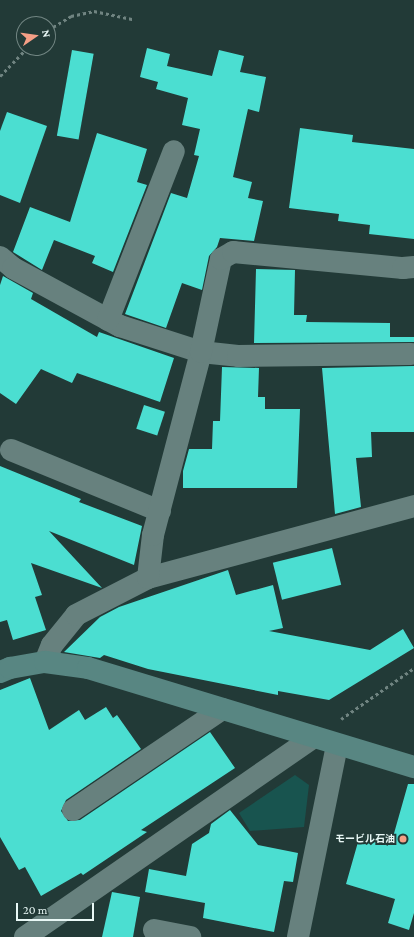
<!DOCTYPE html>
<html>
<head>
<meta charset="utf-8">
<style>
	body { margin:0 }
	#map { position:relative; width:414px; height:937px; overflow:hidden; background:#223a37; font-family:"Crimson Pro","Noto Sans JP",serif }
	div>[style] { position:absolute }
	.green>* { inset:0; background:#18544f }
	.building>* { inset:0; background:#4bded1; transform-origin:0 0 }
	.path>* { height:2.5px; margin-top:-1.25px; transform-origin:0; background:repeating-linear-gradient(90deg,#708481 0 3px,transparent 0 6px) }
	.street>* { height:22px; margin:-11px; padding:0 11px; transform-origin:11px; border-radius:11px; background:#67817e }
	.secondary>* { height:22px; margin:-11px; padding:0 11px; transform-origin:11px; border-radius:11px; background:#588682 }
	.dots>* { width:11px; height:11px; translate:-50% -50%; box-sizing:border-box; border:2px solid #223a37; border-radius:50% }
	span { translate:-50% -50%; white-space:nowrap; text-align:center; line-height:1.15; -webkit-text-stroke:4px #223a37; paint-order:stroke }
	.poi-label { font-size:10px; color:#e9f8f6; font-weight:700 }
	.right { translate:-100% -50%; text-align:right }
	.north { position:absolute; left:16px; top:16px; width:40px; height:40px; box-sizing:border-box; background:#223a37; border:1px solid #728683; border-radius:50%; rotate:77deg; font-size:11px; font-weight:700; line-height:16px; text-align:center; color:#e9f8f6 }
	.north::after { content:''; display:block; margin:auto; width:14px; height:18px; background:#f49f86; clip-path:polygon(50% 0,100% 100%,50% 72%,0 100%) }
	.scale { position:absolute; left:16px; top:903px; width:78px; height:18px; box-sizing:border-box; border:2px solid #e9f8f6; border-top:0; padding-left:5px; font-size:12px; line-height:14px; white-space:nowrap; color:#e9f8f6; -webkit-text-stroke:3px #223a37; paint-order:stroke }
</style>
</head>
<body>
<div id="map">
	<div class="green">
		<div style="clip-path:polygon(295px 775px,309px 785px,304px 827px,250px 831px,239px 813px)"></div>
	</div>
	<div class="building">
		<div style="clip-path:polygon(147px 48px,170px 54px,167px 66px,212px 76px,219px 50px,244px 56px,240px 72px,266px 77px,259px 112px,248px 109px,233px 177px,252px 182px,248px 198px,263px 201px,254px 241px,220px 238px,217px 247px,209px 256px,202px 290px,182px 283px,166px 328px,125px 314px,171px 193px,187px 198px,199px 156px,194px 155px,200px 129px,182px 125px,188px 98px,156px 89px,158px 82px,140px 77px)"></div>
		<div style="left:72px;top:50px;width:22px;height:87px;rotate:10deg"></div>
		<div style="clip-path:polygon(7px 112px,47px 126px,20px 203px,0 195px,0 131px)"></div>
		<div style="clip-path:polygon(300px 128px,353px 135px,352px 142px,414px 149px,414px 239px,369px 234px,370px 225px,338px 221px,339px 214px,289px 208px)"></div>
		<div style="clip-path:polygon(97px 133px,147px 149px,137px 182px,147px 185px,113px 272px,92px 263px,95px 256px,54px 240px,42px 270px,13px 252px,30px 207px,70px 222px)"></div>
		<div style="clip-path:polygon(256px 269px,295px 270px,294px 315px,307px 315px,306px 322px,390px 323px,390px 337px,414px 337px,414px 342px,254px 343px)"></div>
		<div style="clip-path:polygon(3px 276px,33px 293px,31px 299px,97px 337px,99px 332px,174px 358px,160px 402px,77px 373px,72px 383px,41px 369px,16px 404px,0 393px,0 285px)"></div>
		<div style="clip-path:polygon(414px 366px,414px 432px,371px 432px,372px 457px,356px 458px,361px 507px,335px 514px,322px 368px)"></div>
		<div style="clip-path:polygon(222px 367px,259px 368px,258px 397px,265px 397px,265px 409px,300px 409px,297px 488px,183px 488px,183px 471px,189px 449px,212px 449px,213px 421px,220px 421px)"></div>
		<div style="left:144px;top:405px;width:22px;height:25px;rotate:18deg"></div>
		<div style="clip-path:polygon(0 466px,81px 499px,79px 502px,142px 526px,134px 565px,49px 531px,102px 588px,31px 563px,42px 595px,35px 597px,46px 630px,13px 640px,7px 620px,0 622px)"></div>
		<div style="left:332px;top:548px;width:38px;height:61px;rotate:76deg"></div>
		<div style="clip-path:polygon(228px 570px,236px 595px,273px 585px,283px 628px,269px 631px,370px 650px,403px 629px,414px 648px,329px 700px,278px 691px,278px 695px,148px 669px,104px 655px,100px 658px,64px 652px,100px 617px,119px 607px)"></div>
		<div style="clip-path:polygon(30px 678px,49px 730px,79px 710px,85px 720px,106px 707px,113px 718px,117px 715px,141px 749px,66px 800px,61px 811px,68px 821px,80px 820px,210px 732px,235px 768px,141px 830px,147px 832px,83px 875px,81px 873px,41px 896px,25px 867px,19px 870px,0 837px,0 690px)"></div>
		<div style="clip-path:polygon(408px 784px,414px 784px,414px 913px,409px 930px,388px 923px,395px 899px,346px 884px,360px 835px,391px 844px)"></div>
		<div style="clip-path:polygon(230px 810px,258px 845px,298px 853px,293px 882px,284px 881px,274px 932px,203px 918px,205px 903px,145px 892px,149px 869px,186px 876px,192px 844px,209px 833px,211px 824px)"></div>
		<div style="clip-path:polygon(112px 892px,140px 897px,133px 937px,102px 937px)"></div>
	</div>
	<div class="path">
		<div style="left:48px;top:30px;width:27px;rotate:-31deg"></div>
		<div style="left:71px;top:16px;width:24px;rotate:-12deg"></div>
		<div style="left:94px;top:11px;width:40px;rotate:12deg"></div>
		<div style="left:0;top:76px;width:39px;rotate:-46deg"></div>
		<div style="left:341px;top:719px;width:89px;rotate:-34.9deg"></div>
	</div>
	<div class="street">
		<div style="left:0;top:257px;width:17px;rotate:40deg"></div>
		<div style="left:13px;top:268px;width:122px;rotate:28.5deg"></div>
		<div style="left:120px;top:326px;width:85px;rotate:17.8deg"></div>
		<div style="left:201px;top:352px;width:37px;rotate:6deg"></div>
		<div style="left:238px;top:356px;width:173px;rotate:-0.7deg"></div>
		<div style="left:108px;top:320px;width:181px;rotate:-68.7deg"></div>
		<div style="left:11px;top:450px;width:161px;rotate:22.3deg"></div>
		<div style="left:148px;top:578px;width:276px;rotate:-15.1deg"></div>
		<div style="left:45px;top:662px;width:18px;rotate:-68deg"></div>
		<div style="left:52px;top:645px;width:38px;rotate:-51deg"></div>
		<div style="left:76px;top:615px;width:81px;rotate:-27.2deg"></div>
		<div style="left:148px;top:578px;width:43px;rotate:-83.4deg"></div>
		<div style="left:153px;top:535px;width:189px;rotate:-75.3deg"></div>
		<div style="left:201px;top:352px;width:95px;rotate:-77.9deg"></div>
		<div style="left:221px;top:259px;width:14px;rotate:-30deg"></div>
		<div style="left:233px;top:252px;width:171px;rotate:5.4deg"></div>
		<div style="left:403px;top:268px;width:11px;rotate:-5deg"></div>
		<div style="left:73px;top:810px;width:180px;rotate:-34.1deg"></div>
		<div style="left:154px;top:930px;width:37px;rotate:11deg"></div>
		<div style="left:25px;top:937px;width:351px;rotate:-34.7deg"></div>
		<div style="left:298px;top:937px;width:196px;rotate:-78.5deg"></div>
	</div>
	<div class="secondary">
		<div style="left:0;top:672px;width:11px;rotate:-22deg"></div>
		<div style="left:10px;top:668px;width:36px;rotate:-10deg"></div>
		<div style="left:45px;top:662px;width:43px;rotate:7.9deg"></div>
		<div style="left:88px;top:668px;width:341px;rotate:16.9deg"></div>
	</div>
	<div class="dots">
		<div style="left:403px;top:839px;background:#f49f86"></div>
	</div>
	<div class="poi-label">
		<span class="right" style="left:395px;top:839px">モービル石油</span>
	</div>
	<div class="north">N</div>
	<div class="scale">20 m</div>
</div>
</body>
</html>
